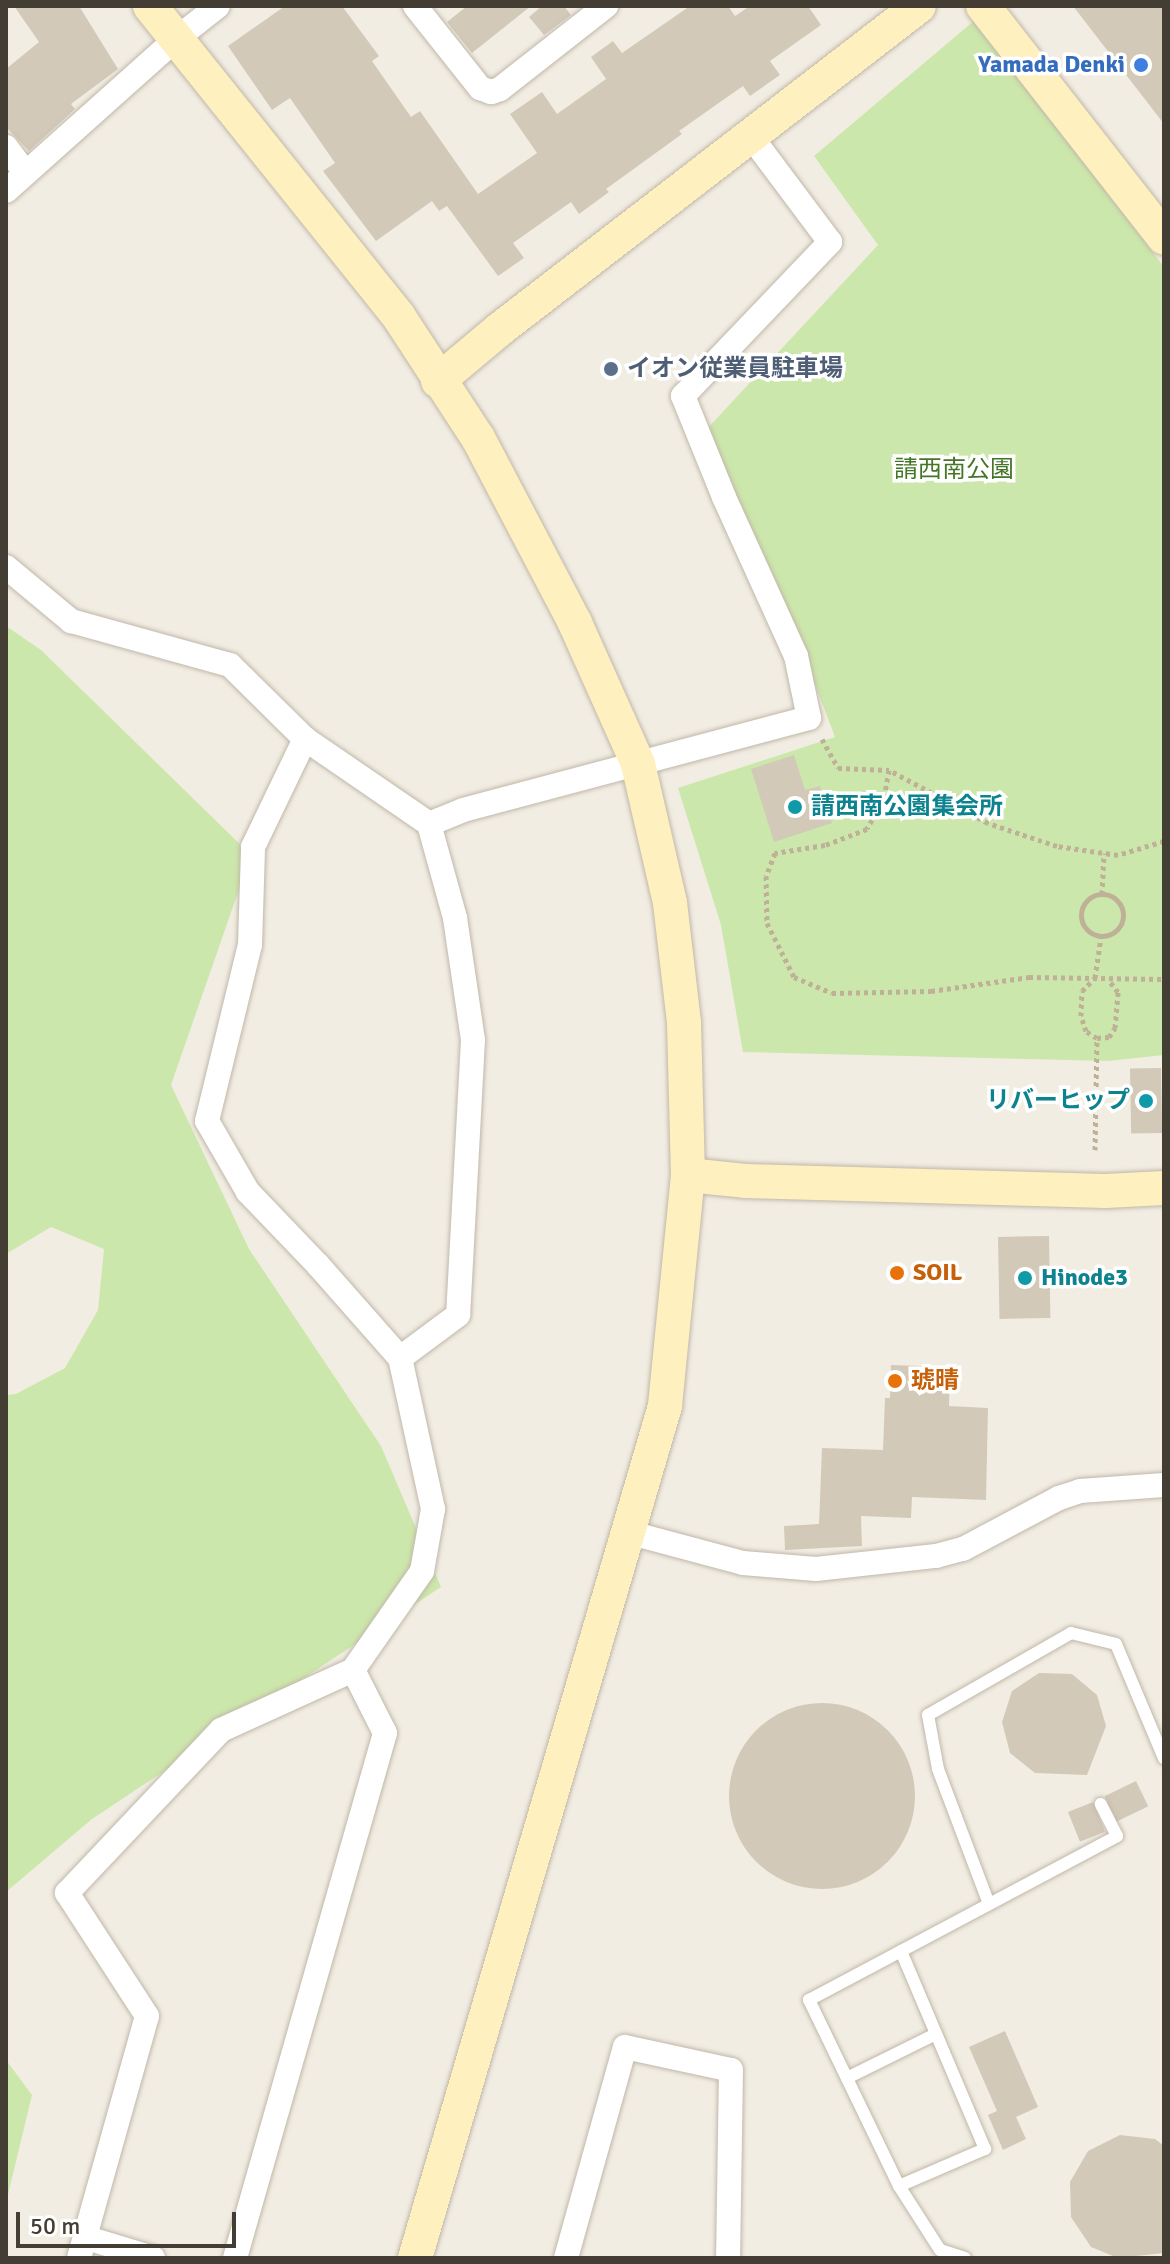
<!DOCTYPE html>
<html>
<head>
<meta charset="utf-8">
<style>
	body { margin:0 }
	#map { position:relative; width:1170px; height:2264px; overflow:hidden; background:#f2ede3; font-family:Signika,"Noto Sans JP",sans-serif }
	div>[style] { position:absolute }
	.green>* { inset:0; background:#cce7ab }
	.building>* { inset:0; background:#d3c9b8; transform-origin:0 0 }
	.round { border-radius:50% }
	.path>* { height:5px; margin-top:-2.5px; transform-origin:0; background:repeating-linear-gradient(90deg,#bfb197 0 4px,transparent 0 8px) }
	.path>.ring { margin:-2.5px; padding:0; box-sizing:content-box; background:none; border:5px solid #bfb197; border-radius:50% }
	.roads { filter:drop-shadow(0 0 2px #c0b8a9) drop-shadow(0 0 2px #c0b8a9) }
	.lane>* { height:12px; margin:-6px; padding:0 6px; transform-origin:6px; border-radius:6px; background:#fff }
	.street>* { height:24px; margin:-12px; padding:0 12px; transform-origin:12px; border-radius:12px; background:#fff }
	.secondary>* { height:34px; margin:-17px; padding:0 17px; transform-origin:17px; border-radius:17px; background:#fff0c0 }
	.dots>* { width:22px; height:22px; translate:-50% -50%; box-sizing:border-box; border:4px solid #fff; border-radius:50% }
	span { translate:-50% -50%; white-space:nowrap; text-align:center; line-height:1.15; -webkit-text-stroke:7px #fff; paint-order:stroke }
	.shop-label { font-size:24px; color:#366cbe; font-weight:700 }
	.right { translate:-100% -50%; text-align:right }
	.service-label { font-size:24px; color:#4e5e75; font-weight:700 }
	.left { translate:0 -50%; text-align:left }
	.park-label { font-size:24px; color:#457527 }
	.culture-label { font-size:24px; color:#0d838f; font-weight:700 }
	.food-label { font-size:24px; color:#c56008; font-weight:700 }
	.frame { position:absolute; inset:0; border:8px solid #443d33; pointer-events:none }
	.scale { position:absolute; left:16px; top:2212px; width:220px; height:36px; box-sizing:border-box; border:4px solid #443d33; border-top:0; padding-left:10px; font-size:24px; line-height:28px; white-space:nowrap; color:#443d33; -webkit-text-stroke:6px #fff; paint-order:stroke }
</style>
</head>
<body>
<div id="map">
	<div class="green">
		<div style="clip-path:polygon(975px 20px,1164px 267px,1164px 1055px,1108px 1061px,743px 1052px,721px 925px,678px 788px,835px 737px,777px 584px,706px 430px,878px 245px,814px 156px)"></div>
		<div style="clip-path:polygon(6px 626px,41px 650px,251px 855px,171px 1085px,249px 1249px,381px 1446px,441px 1587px,92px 1819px,6px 1892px,6px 1395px,16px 1394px,65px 1368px,98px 1310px,104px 1249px,51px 1227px,6px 1254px)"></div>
		<div style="clip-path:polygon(6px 2060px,32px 2095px,6px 2203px)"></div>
	</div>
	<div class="building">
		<div style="clip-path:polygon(14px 6px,79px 6px,118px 69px,71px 104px,75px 109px,29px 151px,6px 127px,6px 69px,39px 42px)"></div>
		<div style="clip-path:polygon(285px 6px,342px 6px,379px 56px,372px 61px,411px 117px,420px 111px,478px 194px,537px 153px,510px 114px,542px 92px,557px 114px,606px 79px,591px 57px,613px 41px,622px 53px,690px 6px,728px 6px,735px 16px,750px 6px,808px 6px,821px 25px,770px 61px,780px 75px,750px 96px,743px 86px,679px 131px,682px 134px,606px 189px,609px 192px,579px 214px,571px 202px,513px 243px,524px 258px,498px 276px,447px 206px,439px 211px,432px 201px,376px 241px,323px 171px,335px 163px,290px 98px,272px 110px,228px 46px)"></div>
		<div style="clip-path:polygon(467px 6px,531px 6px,472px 53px,447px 22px)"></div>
		<div style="clip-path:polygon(542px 6px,564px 6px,571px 15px,544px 35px,529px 17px)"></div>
		<div style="clip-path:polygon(1073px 6px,1164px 6px,1164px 124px)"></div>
		<div style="clip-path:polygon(794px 755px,805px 790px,820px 786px,832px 823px,774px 842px,751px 769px)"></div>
		<div style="left:1161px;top:1068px;width:65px;height:31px;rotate:89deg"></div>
		<div style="left:1049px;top:1236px;width:82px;height:51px;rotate:89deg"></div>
		<div style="clip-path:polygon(891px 1365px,950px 1367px,949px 1406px,988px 1408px,986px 1500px,912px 1497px,911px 1518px,861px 1516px,862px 1546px,785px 1550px,784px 1526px,819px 1524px,822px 1448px,883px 1450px,885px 1398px,890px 1398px)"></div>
		<div style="clip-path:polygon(1039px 1673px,1072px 1674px,1097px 1695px,1106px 1726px,1087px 1775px,1035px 1773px,1010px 1753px,1002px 1722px,1012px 1691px)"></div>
		<div class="round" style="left:729px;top:1703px;width:186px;height:186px"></div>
		<div style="left:1136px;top:1781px;width:28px;height:35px;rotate:64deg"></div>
		<div style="left:1093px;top:1802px;width:32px;height:27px;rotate:68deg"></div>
		<div style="clip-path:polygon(1005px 2031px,1038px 2107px,1016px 2117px,1026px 2139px,1003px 2150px,988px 2115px,997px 2111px,969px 2047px)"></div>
		<div style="clip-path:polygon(1120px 2135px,1155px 2139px,1164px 2146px,1164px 2253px,1118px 2258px,1091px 2247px,1071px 2217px,1070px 2182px,1088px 2151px)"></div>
	</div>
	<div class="path">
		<div style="left:822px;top:739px;width:33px;rotate:61deg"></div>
		<div style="left:838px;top:768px;width:51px;rotate:2.2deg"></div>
		<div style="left:1164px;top:841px;width:48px;rotate:163.1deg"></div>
		<div style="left:1118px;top:855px;width:62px;rotate:-171.6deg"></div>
		<div style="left:1057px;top:846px;width:73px;rotate:-161.6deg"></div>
		<div style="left:988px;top:823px;width:112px;rotate:-151.8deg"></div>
		<div style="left:889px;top:770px;width:29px;rotate:100deg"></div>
		<div style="left:884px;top:799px;width:34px;rotate:120deg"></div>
		<div style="left:867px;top:829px;width:45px;rotate:159.1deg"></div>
		<div style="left:825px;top:845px;width:51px;rotate:170.9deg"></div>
		<div style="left:775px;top:853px;width:25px;rotate:111deg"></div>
		<div style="left:766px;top:876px;width:47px;rotate:88.8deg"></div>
		<div style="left:767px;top:923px;width:60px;rotate:63.4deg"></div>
		<div style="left:794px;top:977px;width:41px;rotate:22.8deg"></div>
		<div style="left:832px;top:993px;width:99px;rotate:-1.2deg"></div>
		<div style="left:931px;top:991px;width:99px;rotate:-8.1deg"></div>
		<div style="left:1029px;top:977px;width:135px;rotate:0.8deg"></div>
		<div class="ring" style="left:1081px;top:894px;width:37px;height:37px"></div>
		<div style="left:1102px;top:894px;width:41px;rotate:-87.2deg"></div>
		<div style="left:1097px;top:1038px;width:12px;rotate:-5deg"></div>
		<div style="left:1109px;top:1037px;width:11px;rotate:-56deg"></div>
		<div style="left:1115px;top:1028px;width:36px;rotate:-85deg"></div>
		<div style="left:1118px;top:992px;width:16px;rotate:-128deg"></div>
		<div style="left:1095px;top:1150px;width:112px;rotate:-89deg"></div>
		<div style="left:1097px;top:1038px;width:13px;rotate:-148deg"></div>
		<div style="left:1086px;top:1031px;width:16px;rotate:-108deg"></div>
		<div style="left:1081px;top:1016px;width:25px;rotate:-88deg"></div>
		<div style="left:1082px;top:991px;width:18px;rotate:-45deg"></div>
		<div style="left:1095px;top:978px;width:41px;rotate:-81.7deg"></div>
	</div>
	<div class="roads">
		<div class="lane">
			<div style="left:989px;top:1904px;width:144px;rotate:-110.7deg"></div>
			<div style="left:938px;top:1769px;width:55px;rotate:-100.5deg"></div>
			<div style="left:928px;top:1715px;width:165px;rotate:-29.8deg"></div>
			<div style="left:1071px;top:1633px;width:46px;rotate:13.7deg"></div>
			<div style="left:1116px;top:1644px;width:124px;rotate:67.2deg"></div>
			<div style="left:847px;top:2078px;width:99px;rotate:-26.3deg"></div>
			<div style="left:899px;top:2186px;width:94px;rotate:-23.3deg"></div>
			<div style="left:985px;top:2149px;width:215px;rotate:-113deg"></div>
			<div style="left:965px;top:2258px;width:26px;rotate:-162deg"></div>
			<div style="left:940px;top:2250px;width:76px;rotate:-122.6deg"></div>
			<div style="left:899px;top:2186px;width:207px;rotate:-115.8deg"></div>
			<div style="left:809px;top:2000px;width:349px;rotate:-28deg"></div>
			<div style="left:1117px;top:1836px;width:36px;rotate:-117deg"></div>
		</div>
		<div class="street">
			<div style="left:415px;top:6px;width:105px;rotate:51.6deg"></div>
			<div style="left:480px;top:88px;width:12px;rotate:20deg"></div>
			<div style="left:491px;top:92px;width:9px;rotate:-18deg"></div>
			<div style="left:500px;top:89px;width:135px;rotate:-38.1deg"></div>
			<div style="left:6px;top:147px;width:31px;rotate:53deg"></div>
			<div style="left:6px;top:191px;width:228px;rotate:-41.8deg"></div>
			<div style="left:176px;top:39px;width:53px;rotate:-38.2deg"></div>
			<div style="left:6px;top:567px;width:85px;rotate:39.7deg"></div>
			<div style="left:71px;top:621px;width:165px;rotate:15.5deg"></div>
			<div style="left:230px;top:665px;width:105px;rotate:44.6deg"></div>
			<div style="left:305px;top:739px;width:150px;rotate:34.4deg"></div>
			<div style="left:429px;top:824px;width:98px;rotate:74.5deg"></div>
			<div style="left:455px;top:918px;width:123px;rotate:81.6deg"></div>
			<div style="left:473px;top:1040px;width:275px;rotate:93.1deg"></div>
			<div style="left:458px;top:1315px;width:72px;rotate:143.4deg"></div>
			<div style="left:429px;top:824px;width:37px;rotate:-22deg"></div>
			<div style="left:463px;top:810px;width:358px;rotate:-14.9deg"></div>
			<div style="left:809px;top:718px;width:63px;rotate:-101.8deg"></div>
			<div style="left:796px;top:656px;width:175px;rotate:-114.4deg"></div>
			<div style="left:724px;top:497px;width:109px;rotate:-112.1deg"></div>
			<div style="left:683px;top:396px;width:213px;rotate:-46.3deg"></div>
			<div style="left:830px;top:242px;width:134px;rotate:-126.8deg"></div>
			<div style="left:631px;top:1533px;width:116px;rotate:15deg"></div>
			<div style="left:743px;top:1563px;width:73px;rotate:4.7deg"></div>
			<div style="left:816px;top:1569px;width:121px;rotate:-6.2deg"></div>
			<div style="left:936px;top:1556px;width:28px;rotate:-15deg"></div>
			<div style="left:963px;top:1549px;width:109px;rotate:-28deg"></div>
			<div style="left:1059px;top:1498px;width:22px;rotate:-18deg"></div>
			<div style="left:1080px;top:1491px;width:84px;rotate:-4.1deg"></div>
			<div style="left:87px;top:2238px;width:69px;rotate:16.9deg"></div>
			<div style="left:79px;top:2258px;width:251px;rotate:-74.3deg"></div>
			<div style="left:147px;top:2016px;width:147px;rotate:-123deg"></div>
			<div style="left:67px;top:1893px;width:224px;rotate:-46.6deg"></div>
			<div style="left:221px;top:1730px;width:145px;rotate:-24.4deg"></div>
			<div style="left:353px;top:1670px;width:121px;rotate:-55.1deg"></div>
			<div style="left:422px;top:1571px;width:63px;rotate:-79.9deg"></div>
			<div style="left:433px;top:1509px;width:155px;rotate:-102.3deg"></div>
			<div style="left:400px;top:1358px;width:123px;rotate:-131.4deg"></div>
			<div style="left:319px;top:1266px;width:103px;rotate:-133.8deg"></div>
			<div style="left:248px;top:1192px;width:82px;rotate:-120deg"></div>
			<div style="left:207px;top:1121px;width:181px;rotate:-76.3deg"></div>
			<div style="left:250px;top:945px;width:98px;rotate:-88.2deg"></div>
			<div style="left:253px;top:847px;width:120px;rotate:-64.3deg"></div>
			<div style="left:235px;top:2258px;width:546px;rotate:-74.05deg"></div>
			<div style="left:385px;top:1733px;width:71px;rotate:-116.9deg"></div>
			<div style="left:566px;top:2258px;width:219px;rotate:-74.4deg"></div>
			<div style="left:625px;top:2047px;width:108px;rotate:12.2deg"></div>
			<div style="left:731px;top:2070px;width:188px;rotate:90.9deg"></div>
		</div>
		<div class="secondary">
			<div style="left:150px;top:6px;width:398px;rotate:51.3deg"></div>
			<div style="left:399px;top:317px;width:145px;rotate:56.9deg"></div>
			<div style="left:478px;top:438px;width:209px;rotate:62.3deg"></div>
			<div style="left:575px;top:623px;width:154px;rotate:65.9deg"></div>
			<div style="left:638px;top:764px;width:143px;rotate:77deg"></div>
			<div style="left:670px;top:903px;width:121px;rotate:83.3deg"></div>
			<div style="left:684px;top:1023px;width:152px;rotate:88.5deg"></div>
			<div style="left:688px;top:1175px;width:232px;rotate:95.7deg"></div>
			<div style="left:665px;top:1406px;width:888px;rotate:106.35deg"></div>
			<div style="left:983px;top:6px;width:294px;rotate:52deg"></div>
			<div style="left:438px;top:381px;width:81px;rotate:-40deg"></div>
			<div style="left:500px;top:329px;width:529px;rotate:-37.63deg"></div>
			<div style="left:688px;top:1175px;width:57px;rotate:6deg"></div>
			<div style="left:745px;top:1181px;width:361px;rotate:1.6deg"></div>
			<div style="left:1106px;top:1191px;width:58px;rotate:-3deg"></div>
		</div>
	</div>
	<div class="dots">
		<div style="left:1141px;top:65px;background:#3f7fe0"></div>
		<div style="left:611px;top:369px;background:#5c6f8a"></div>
		<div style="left:795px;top:807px;background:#0f9aa8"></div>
		<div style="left:1146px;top:1101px;background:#0f9aa8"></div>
		<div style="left:897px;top:1273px;background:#e8710a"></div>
		<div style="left:1025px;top:1278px;background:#0f9aa8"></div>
		<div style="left:895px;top:1381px;background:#e8710a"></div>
	</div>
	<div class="shop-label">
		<span class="right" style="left:1125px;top:65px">Yamada Denki</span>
	</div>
	<div class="service-label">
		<span class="left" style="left:627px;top:369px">イオン従業員駐車場</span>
	</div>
	<div class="park-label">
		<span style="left:954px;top:470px">請西南公園</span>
	</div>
	<div class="culture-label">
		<span class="left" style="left:811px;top:807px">請西南公園集会所</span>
		<span class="right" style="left:1130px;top:1101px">リバーヒップ</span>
		<span class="left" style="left:1041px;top:1278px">Hinode3</span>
	</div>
	<div class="food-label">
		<span class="left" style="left:913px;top:1273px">SOIL</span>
		<span class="left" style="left:911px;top:1381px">琥晴</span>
	</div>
	<div class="frame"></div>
	<div class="scale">50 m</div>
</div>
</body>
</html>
